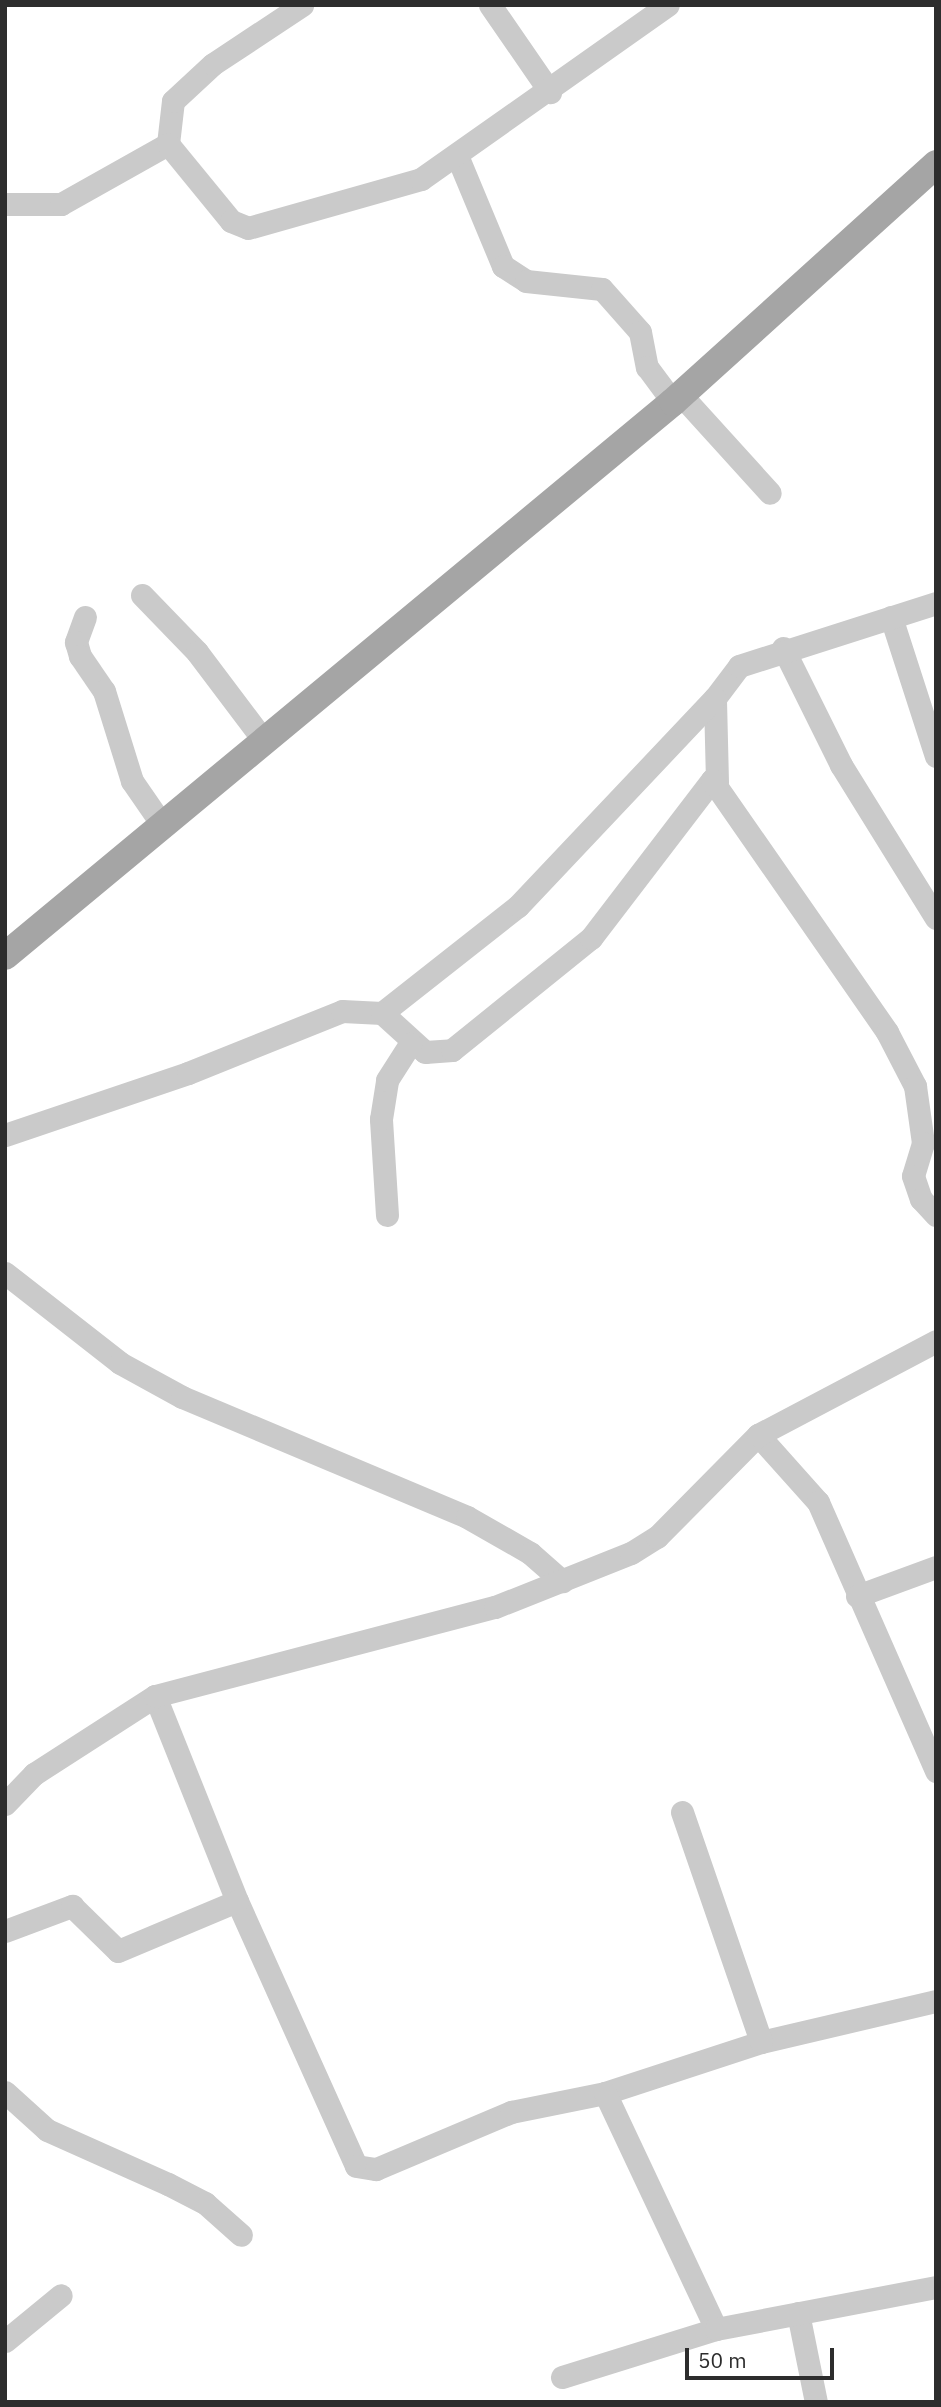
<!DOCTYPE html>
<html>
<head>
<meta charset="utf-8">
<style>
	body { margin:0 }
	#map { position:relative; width:941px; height:2407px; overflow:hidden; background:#fff; font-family:"IBM Plex Sans",sans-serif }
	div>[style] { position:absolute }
	.minor>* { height:23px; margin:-11.5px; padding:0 11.5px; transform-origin:11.5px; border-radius:11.5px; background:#cacaca }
	.major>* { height:28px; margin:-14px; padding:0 14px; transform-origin:14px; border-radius:14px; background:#a5a5a5 }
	span { translate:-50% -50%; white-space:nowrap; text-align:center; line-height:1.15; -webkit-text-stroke:7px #fff; paint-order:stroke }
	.frame { position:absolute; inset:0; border:7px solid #2d2d2d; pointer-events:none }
	.scale { position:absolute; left:685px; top:2348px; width:149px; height:32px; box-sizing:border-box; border:4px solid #2d2d2d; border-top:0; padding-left:9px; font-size:21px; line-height:24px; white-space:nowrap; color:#2d2d2d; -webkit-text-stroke:5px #fff; paint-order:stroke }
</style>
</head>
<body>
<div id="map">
	<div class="minor">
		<div style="left:490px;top:5px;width:106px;rotate:55.4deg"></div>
		<div style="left:168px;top:144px;width:43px;rotate:-83.4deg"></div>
		<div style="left:173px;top:101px;width:54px;rotate:-42.8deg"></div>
		<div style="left:213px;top:64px;width:107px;rotate:-33.5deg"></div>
		<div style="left:458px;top:158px;width:117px;rotate:67.4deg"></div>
		<div style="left:503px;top:266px;width:27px;rotate:33deg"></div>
		<div style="left:526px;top:281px;width:76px;rotate:6deg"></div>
		<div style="left:602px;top:289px;width:57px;rotate:48.5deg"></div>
		<div style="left:640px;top:332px;width:36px;rotate:79deg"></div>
		<div style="left:647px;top:367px;width:44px;rotate:53.4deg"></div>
		<div style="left:5px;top:204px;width:56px"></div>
		<div style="left:61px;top:204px;width:123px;rotate:-29.3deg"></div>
		<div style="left:168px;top:144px;width:99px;rotate:50.7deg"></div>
		<div style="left:231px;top:221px;width:18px;rotate:22deg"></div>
		<div style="left:248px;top:228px;width:180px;rotate:-15.8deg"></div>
		<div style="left:421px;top:179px;width:302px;rotate:-35.2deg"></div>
		<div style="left:681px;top:395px;width:132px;rotate:47.8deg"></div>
		<div style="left:142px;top:595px;width:79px;rotate:46deg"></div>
		<div style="left:197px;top:652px;width:111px;rotate:53deg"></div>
		<div style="left:85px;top:617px;width:27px;rotate:110deg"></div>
		<div style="left:76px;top:642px;width:15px;rotate:74deg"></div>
		<div style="left:80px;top:656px;width:42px;rotate:55.6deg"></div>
		<div style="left:104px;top:691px;width:94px;rotate:72.7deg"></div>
		<div style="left:132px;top:781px;width:55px;rotate:55.4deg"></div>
		<div style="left:891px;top:617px;width:146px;rotate:72.1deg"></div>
		<div style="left:783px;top:648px;width:131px;rotate:63.6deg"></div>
		<div style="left:841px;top:765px;width:180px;rotate:58.2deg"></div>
		<div style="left:717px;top:782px;width:84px;rotate:-91.4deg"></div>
		<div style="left:715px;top:698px;width:40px;rotate:-53deg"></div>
		<div style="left:739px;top:666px;width:207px;rotate:-17.7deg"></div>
		<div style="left:382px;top:1013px;width:173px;rotate:-38.2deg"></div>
		<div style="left:518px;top:906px;width:286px;rotate:-46.6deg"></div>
		<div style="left:5px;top:1135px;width:193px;rotate:-18.7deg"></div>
		<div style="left:188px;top:1073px;width:166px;rotate:-21.9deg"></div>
		<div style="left:342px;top:1011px;width:40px;rotate:2.9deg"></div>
		<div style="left:382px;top:1013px;width:58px;rotate:42.2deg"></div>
		<div style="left:425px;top:1052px;width:27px;rotate:-4deg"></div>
		<div style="left:452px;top:1050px;width:179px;rotate:-38.9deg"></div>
		<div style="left:591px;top:938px;width:199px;rotate:-52.6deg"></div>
		<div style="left:712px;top:780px;width:307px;rotate:55.2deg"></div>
		<div style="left:887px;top:1032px;width:61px;rotate:62.6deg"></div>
		<div style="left:915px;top:1086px;width:58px;rotate:82deg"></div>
		<div style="left:923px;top:1143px;width:34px;rotate:107deg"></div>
		<div style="left:913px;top:1176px;width:24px;rotate:71deg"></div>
		<div style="left:921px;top:1199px;width:22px;rotate:47deg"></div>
		<div style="left:387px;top:1215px;width:96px;rotate:-93.6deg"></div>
		<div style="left:381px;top:1119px;width:39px;rotate:-81deg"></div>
		<div style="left:387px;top:1080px;width:43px;rotate:-57.4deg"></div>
		<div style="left:5px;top:1273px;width:146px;rotate:38deg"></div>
		<div style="left:120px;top:1363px;width:71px;rotate:28.7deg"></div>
		<div style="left:182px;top:1397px;width:309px;rotate:22.8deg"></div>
		<div style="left:467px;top:1517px;width:73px;rotate:29.7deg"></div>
		<div style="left:530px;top:1553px;width:43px;rotate:41.2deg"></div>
		<div style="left:758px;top:1435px;width:90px;rotate:48.2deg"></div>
		<div style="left:818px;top:1502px;width:294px;rotate:66.3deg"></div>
		<div style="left:857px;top:1596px;width:84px;rotate:-20.2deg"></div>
		<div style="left:155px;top:1696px;width:221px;rotate:68.2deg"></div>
		<div style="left:237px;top:1901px;width:290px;rotate:65.8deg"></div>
		<div style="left:356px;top:2166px;width:20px;rotate:9deg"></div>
		<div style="left:376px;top:2169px;width:147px;rotate:-22.9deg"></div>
		<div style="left:511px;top:2112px;width:96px;rotate:-11.4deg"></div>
		<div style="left:605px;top:2093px;width:164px;rotate:-18.1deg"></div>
		<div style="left:761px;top:2042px;width:180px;rotate:-13.2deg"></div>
		<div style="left:5px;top:1804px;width:42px;rotate:-46deg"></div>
		<div style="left:34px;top:1774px;width:144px;rotate:-32.8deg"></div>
		<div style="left:155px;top:1696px;width:351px;rotate:-14.7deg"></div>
		<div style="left:495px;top:1607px;width:146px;rotate:-21.7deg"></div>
		<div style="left:631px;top:1553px;width:31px;rotate:-32deg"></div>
		<div style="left:657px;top:1537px;width:144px;rotate:-45.3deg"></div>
		<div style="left:758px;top:1435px;width:201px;rotate:-27.8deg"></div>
		<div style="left:682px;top:1812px;width:243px;rotate:71deg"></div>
		<div style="left:5px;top:1931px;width:72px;rotate:-20.5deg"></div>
		<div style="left:72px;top:1906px;width:64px;rotate:44.4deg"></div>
		<div style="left:118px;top:1951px;width:129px;rotate:-22.8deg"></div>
		<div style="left:5px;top:2092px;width:57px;rotate:42.1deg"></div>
		<div style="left:47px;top:2130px;width:133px;rotate:24.1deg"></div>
		<div style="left:168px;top:2184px;width:42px;rotate:27.2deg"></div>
		<div style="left:205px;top:2203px;width:48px;rotate:41.6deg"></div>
		<div style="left:605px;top:2093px;width:261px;rotate:64.8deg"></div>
		<div style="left:798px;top:2313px;width:91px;rotate:78.6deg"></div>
		<div style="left:5px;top:2341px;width:72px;rotate:-39.4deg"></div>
		<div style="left:562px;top:2377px;width:161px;rotate:-17.3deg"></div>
		<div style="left:716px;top:2329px;width:224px;rotate:-10.8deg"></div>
	</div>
	<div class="major">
		<div style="left:5px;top:956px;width:868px;rotate:-39.67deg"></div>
		<div style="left:673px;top:402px;width:355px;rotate:-42.1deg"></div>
	</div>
	<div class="frame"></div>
	<div class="scale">50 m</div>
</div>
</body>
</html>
